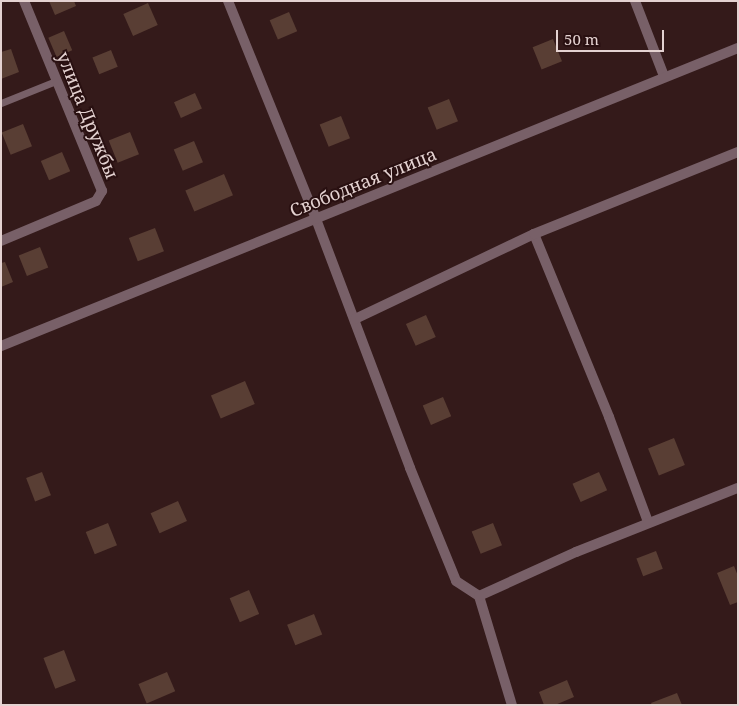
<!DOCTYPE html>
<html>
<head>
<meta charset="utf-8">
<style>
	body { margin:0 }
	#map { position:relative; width:739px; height:706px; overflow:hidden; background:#341a1a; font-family:"Noto Serif",serif }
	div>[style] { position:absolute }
	.building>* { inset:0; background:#593e34; transform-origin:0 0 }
	.service>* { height:7px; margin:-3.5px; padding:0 3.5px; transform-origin:3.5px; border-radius:3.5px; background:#786068 }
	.minor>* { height:10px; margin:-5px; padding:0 5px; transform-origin:5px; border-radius:5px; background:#786068 }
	span { translate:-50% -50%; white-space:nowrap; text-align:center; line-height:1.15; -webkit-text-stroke:4px #291011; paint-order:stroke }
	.street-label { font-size:18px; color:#e4d2d1 }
	.frame { position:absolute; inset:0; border:2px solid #e4d2d1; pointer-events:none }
	.scale { position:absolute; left:556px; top:30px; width:108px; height:22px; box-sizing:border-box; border:2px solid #e4d2d1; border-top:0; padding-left:6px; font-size:15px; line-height:18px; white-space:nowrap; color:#e4d2d1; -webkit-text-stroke:4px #291011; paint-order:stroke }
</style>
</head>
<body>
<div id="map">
	<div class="building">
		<div style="clip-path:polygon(49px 1px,74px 1px,76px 6px,55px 15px)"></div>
		<div style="left:148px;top:3px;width:24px;height:27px;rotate:66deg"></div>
		<div style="left:289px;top:12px;width:21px;height:21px;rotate:67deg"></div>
		<div style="left:64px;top:31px;width:21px;height:17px;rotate:67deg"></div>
		<div style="left:553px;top:39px;width:24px;height:22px;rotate:68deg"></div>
		<div style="clip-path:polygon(11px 49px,19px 72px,1px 79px,1px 52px)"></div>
		<div style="left:111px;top:50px;width:18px;height:20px;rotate:68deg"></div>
		<div style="left:195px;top:93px;width:17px;height:23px;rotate:66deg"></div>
		<div style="left:449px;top:99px;width:24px;height:23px;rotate:68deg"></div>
		<div style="left:341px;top:116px;width:24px;height:23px;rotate:68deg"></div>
		<div style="left:23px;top:124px;width:24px;height:23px;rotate:68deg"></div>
		<div style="left:130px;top:132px;width:24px;height:23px;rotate:68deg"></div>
		<div style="left:194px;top:141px;width:23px;height:22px;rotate:67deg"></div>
		<div style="left:62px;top:152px;width:21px;height:23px;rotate:67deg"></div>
		<div style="left:224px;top:174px;width:23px;height:42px;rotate:67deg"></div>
		<div style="left:155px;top:228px;width:25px;height:28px;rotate:69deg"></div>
		<div style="left:40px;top:247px;width:22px;height:23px;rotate:68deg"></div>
		<div style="clip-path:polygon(5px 262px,13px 282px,1px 287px,1px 263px)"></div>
		<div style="left:426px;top:315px;width:24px;height:22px;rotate:66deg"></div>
		<div style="left:245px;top:381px;width:25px;height:37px;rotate:67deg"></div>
		<div style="left:443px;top:397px;width:21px;height:22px;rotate:67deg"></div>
		<div style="left:674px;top:438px;width:29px;height:28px;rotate:68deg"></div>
		<div style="left:42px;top:472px;width:25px;height:17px;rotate:69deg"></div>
		<div style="left:599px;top:472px;width:20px;height:29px;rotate:66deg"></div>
		<div style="left:178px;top:501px;width:22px;height:30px;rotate:66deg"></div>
		<div style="left:108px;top:523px;width:24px;height:24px;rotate:68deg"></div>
		<div style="left:493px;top:523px;width:24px;height:23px;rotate:68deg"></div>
		<div style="left:656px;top:551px;width:19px;height:21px;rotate:69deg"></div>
		<div style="clip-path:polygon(734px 566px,738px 576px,738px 602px,730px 605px,717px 573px)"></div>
		<div style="left:249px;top:590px;width:26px;height:21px;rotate:67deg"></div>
		<div style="left:314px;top:614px;width:22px;height:29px;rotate:68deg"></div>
		<div style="left:64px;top:650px;width:33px;height:22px;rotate:69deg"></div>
		<div style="left:167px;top:672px;width:21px;height:31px;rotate:67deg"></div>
		<div style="clip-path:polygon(567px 680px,574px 697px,555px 705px,544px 705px,539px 692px)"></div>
		<div style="clip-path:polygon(677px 693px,682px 705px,652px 705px,651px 703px)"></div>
	</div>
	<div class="service">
		<div style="left:1px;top:103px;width:59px;rotate:-21.8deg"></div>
	</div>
	<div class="minor">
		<div style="left:228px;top:1px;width:235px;rotate:68deg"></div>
		<div style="left:316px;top:219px;width:266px;rotate:69.3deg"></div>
		<div style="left:410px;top:468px;width:122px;rotate:67.8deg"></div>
		<div style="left:456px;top:581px;width:27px;rotate:33deg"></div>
		<div style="left:479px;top:596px;width:114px;rotate:73.2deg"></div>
		<div style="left:635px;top:1px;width:80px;rotate:68.9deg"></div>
		<div style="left:534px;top:234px;width:198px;rotate:67.7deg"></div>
		<div style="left:609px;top:417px;width:112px;rotate:69.6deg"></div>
		<div style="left:1px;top:241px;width:103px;rotate:-22.8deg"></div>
		<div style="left:96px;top:201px;width:12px;rotate:-59deg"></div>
		<div style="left:102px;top:191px;width:205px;rotate:-112.3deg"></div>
		<div style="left:355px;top:319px;width:198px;rotate:-25.4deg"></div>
		<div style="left:534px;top:234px;width:220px;rotate:-21.9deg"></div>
		<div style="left:1px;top:346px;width:795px;rotate:-22.02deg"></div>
		<div style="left:479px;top:596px;width:107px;rotate:-24.4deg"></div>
		<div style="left:576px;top:552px;width:174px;rotate:-21.6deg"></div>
	</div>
	<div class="street-label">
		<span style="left:88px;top:115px;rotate:68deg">улица Дружбы</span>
		<span style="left:363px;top:182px;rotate:-22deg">Свободная улица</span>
	</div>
	<div class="frame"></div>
	<div class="scale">50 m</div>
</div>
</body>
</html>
